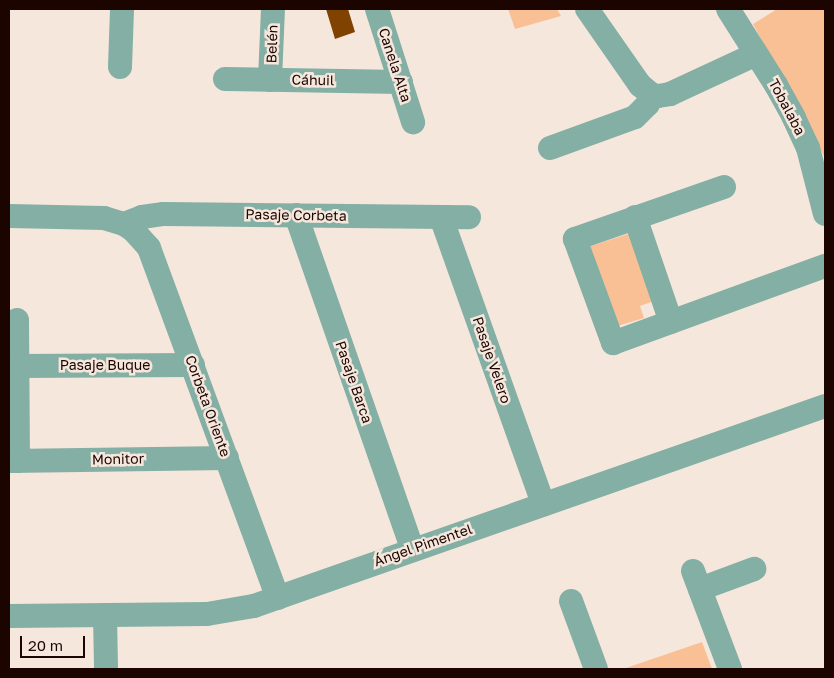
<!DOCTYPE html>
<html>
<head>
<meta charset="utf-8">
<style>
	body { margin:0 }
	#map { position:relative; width:834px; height:678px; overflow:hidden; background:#f6e7dd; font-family:"Golos Text",sans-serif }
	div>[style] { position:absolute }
	.green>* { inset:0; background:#f9c096 }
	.building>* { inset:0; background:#804200 }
	.minor>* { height:24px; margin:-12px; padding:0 12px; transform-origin:12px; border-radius:12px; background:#84afa4 }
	span { translate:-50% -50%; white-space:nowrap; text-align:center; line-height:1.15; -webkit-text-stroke:5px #f6e7dd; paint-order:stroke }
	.street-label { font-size:14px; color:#1c0400 }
	.frame { position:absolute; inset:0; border:10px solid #1c0400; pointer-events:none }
	.scale { position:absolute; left:20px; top:636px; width:65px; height:22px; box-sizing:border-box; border:2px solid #1c0400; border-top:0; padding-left:6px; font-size:15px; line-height:18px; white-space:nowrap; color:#1c0400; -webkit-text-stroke:4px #f6e7dd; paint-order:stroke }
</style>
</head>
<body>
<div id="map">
	<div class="green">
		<div style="clip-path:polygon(508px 9px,557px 9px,561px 16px,515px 29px)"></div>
		<div style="clip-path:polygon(777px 9px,825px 9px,825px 158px,753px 24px)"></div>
		<div style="clip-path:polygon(634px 232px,657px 300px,640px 306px,644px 318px,614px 327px,588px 247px)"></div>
		<div style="clip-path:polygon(702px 642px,712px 669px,623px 669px)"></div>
	</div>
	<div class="building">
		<div style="clip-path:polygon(326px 9px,348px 9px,355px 32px,335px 39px)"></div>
	</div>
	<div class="minor">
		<div style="left:377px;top:9px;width:119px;rotate:72.3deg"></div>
		<div style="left:587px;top:9px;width:93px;rotate:55.1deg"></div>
		<div style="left:640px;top:85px;width:16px;rotate:40deg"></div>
		<div style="left:652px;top:95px;width:6px;rotate:9deg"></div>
		<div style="left:658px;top:96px;width:12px;rotate:-9deg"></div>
		<div style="left:670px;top:94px;width:95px;rotate:-24.9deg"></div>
		<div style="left:728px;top:9px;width:90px;rotate:57.7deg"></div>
		<div style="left:776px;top:85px;width:38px;rotate:61deg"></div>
		<div style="left:794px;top:118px;width:33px;rotate:65deg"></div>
		<div style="left:808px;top:148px;width:68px;rotate:75.6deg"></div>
		<div style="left:120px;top:67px;width:58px;rotate:-88deg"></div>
		<div style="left:225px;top:79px;width:176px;rotate:1deg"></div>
		<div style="left:270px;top:80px;width:71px;rotate:-87.6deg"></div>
		<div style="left:550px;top:148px;width:90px;rotate:-20deg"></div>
		<div style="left:635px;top:117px;width:18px;rotate:-45deg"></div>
		<div style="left:648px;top:104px;width:10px;rotate:-66deg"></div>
		<div style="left:724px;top:187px;width:158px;rotate:160.8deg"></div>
		<div style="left:575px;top:239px;width:111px;rotate:69.9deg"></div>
		<div style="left:613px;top:343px;width:226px;rotate:-20deg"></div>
		<div style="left:296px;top:215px;width:353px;rotate:70.8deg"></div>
		<div style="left:9px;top:216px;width:95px;rotate:1.2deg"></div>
		<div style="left:104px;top:218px;width:21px;rotate:17deg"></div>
		<div style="left:124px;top:224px;width:11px;rotate:34deg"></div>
		<div style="left:133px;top:230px;width:24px;rotate:48deg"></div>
		<div style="left:149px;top:248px;width:373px;rotate:69.8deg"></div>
		<div style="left:441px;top:217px;width:305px;rotate:70.4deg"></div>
		<div style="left:635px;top:217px;width:111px;rotate:71.1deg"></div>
		<div style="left:124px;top:224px;width:19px;rotate:-21deg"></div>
		<div style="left:142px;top:217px;width:22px;rotate:-8deg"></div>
		<div style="left:164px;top:214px;width:305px;rotate:0.6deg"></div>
		<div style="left:17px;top:320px;width:141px;rotate:89.6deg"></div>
		<div style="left:17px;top:366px;width:176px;rotate:-0.3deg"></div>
		<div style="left:9px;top:461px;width:218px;rotate:-0.8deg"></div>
		<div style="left:693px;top:571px;width:105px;rotate:69.3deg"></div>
		<div style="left:700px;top:589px;width:58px;rotate:-20.3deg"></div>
		<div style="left:571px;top:601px;width:72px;rotate:69.8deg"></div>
		<div style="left:105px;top:615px;width:54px;rotate:88.9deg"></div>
		<div style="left:9px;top:616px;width:198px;rotate:-0.6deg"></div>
		<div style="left:207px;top:614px;width:48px;rotate:-9.7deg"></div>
		<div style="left:254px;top:606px;width:605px;rotate:-19.3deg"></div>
	</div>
	<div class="street-label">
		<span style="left:272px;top:44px;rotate:-88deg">Belén</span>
		<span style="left:395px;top:65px;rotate:72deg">Canela Alta</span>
		<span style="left:313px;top:80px;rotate:1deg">Cáhuil</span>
		<span style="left:787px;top:107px;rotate:62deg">Tobalaba</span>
		<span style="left:296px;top:215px;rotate:1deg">Pasaje Corbeta</span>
		<span style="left:492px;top:360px;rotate:71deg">Pasaje Velero</span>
		<span style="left:105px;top:365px">Pasaje Buque</span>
		<span style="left:354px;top:382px;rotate:71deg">Pasaje Barca</span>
		<span style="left:208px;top:406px;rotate:70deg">Corbeta Oriente</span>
		<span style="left:118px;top:459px;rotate:-1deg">Monitor</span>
		<span style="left:423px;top:545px;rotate:-19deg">Ángel Pimentel</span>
	</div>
	<div class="frame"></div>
	<div class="scale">20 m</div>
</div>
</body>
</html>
